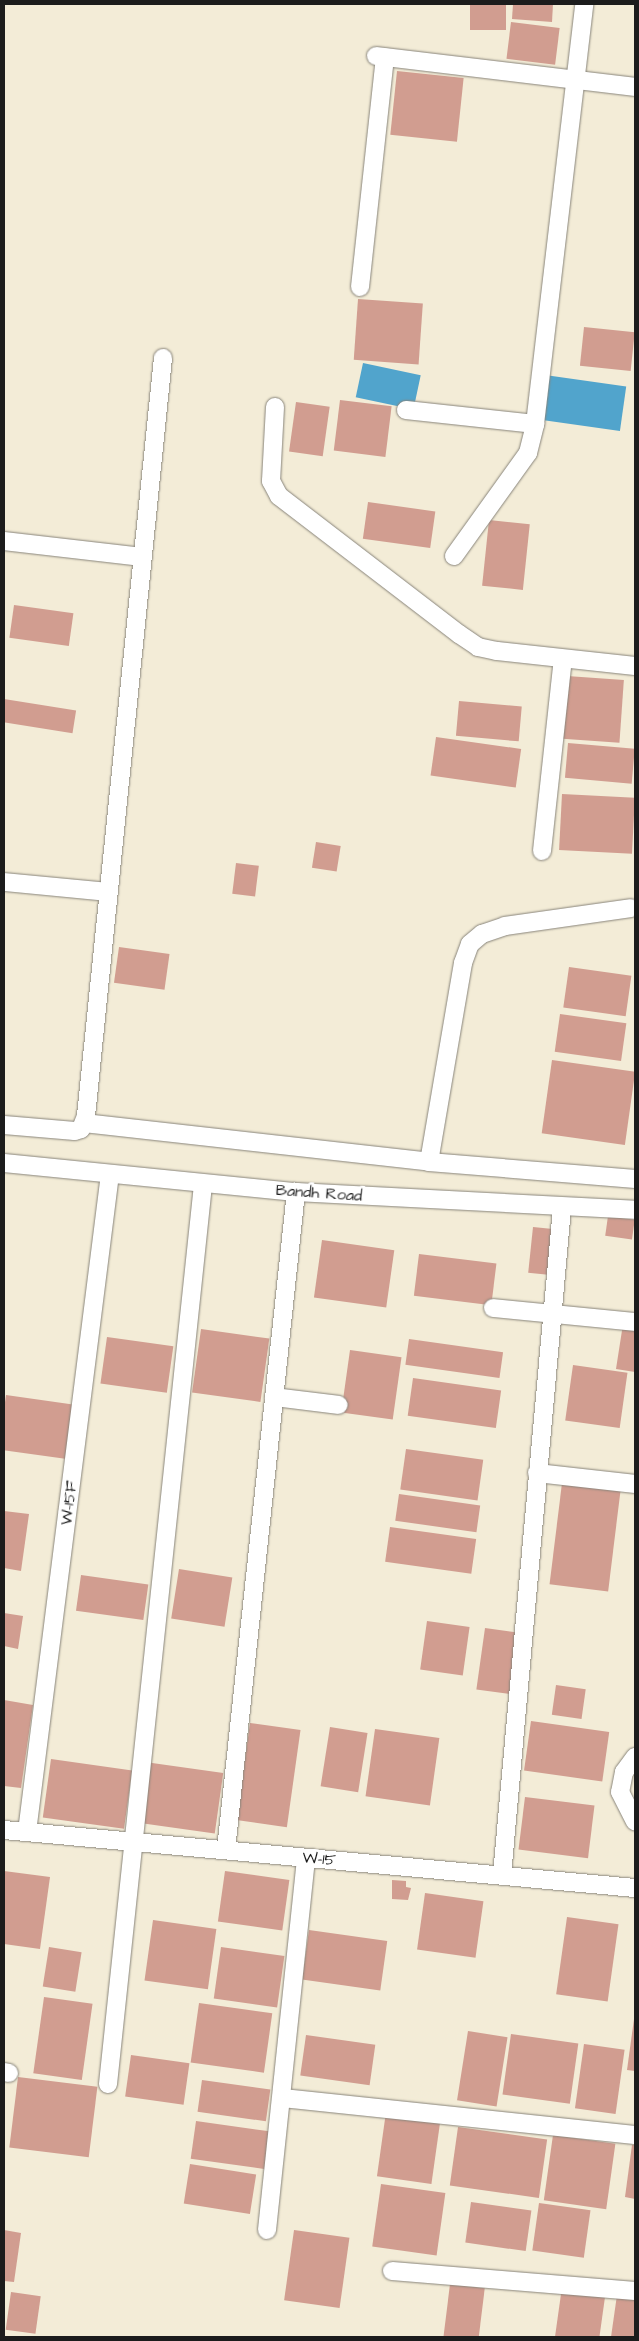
<!DOCTYPE html>
<html>
<head>
<meta charset="utf-8">
<style>
	body { margin:0 }
	#map { position:relative; width:639px; height:2341px; overflow:hidden; background:#f3ecd7; font-family:"Architects Daughter",sans-serif }
	div>[style] { position:absolute }
	.water>* { inset:0; background:#51a4cc; transform-origin:0 0 }
	.building>* { inset:0; background:#d19d90; transform-origin:0 0 }
	.roads { filter:drop-shadow(0 0 1px #88847a) drop-shadow(0 0 1px #88847a) }
	.minor>* { height:18px; margin:-9px; padding:0 9px; transform-origin:9px; border-radius:9px; background:#fff }
	span { translate:-50% -50%; white-space:nowrap; text-align:center; line-height:1.15; -webkit-text-stroke:5px #fff; paint-order:stroke }
	.street-label { font-size:16px; color:#1c1c1c }
	.frame { position:absolute; inset:0; border:5px solid #1c1c1c; pointer-events:none }
</style>
</head>
<body>
<div id="map">
	<div class="water">
		<div style="left:363px;top:363px;width:59px;height:35px;rotate:12deg"></div>
		<div style="left:545px;top:375px;width:82px;height:45px;rotate:8deg"></div>
	</div>
	<div class="building">
		<div style="left:470px;top:4px;width:36px;height:26px"></div>
		<div style="clip-path:polygon(513px 4px,553px 4px,552px 22px,512px 19px)"></div>
		<div style="left:511px;top:22px;width:49px;height:37px;rotate:7deg"></div>
		<div style="left:397px;top:71px;width:67px;height:64px;rotate:6deg"></div>
		<div style="left:358px;top:299px;width:65px;height:61px;rotate:4deg"></div>
		<div style="left:584px;top:327px;width:51px;height:39px;rotate:6deg"></div>
		<div style="left:340px;top:400px;width:52px;height:51px;rotate:7deg"></div>
		<div style="left:296px;top:402px;width:34px;height:50px;rotate:8deg"></div>
		<div style="left:368px;top:502px;width:68px;height:37px;rotate:8deg"></div>
		<div style="left:489px;top:520px;width:41px;height:66px;rotate:6deg"></div>
		<div style="left:14px;top:605px;width:60px;height:33px;rotate:8deg"></div>
		<div style="left:567px;top:676px;width:57px;height:63px;rotate:4deg"></div>
		<div style="left:4px;top:699px;width:73px;height:23px;rotate:9deg"></div>
		<div style="left:459px;top:701px;width:63px;height:35px;rotate:5deg"></div>
		<div style="left:436px;top:737px;width:86px;height:39px;rotate:8deg"></div>
		<div style="left:568px;top:743px;width:67px;height:35px;rotate:5deg"></div>
		<div style="left:562px;top:794px;width:73px;height:56px;rotate:3deg"></div>
		<div style="left:316px;top:842px;width:25px;height:26px;rotate:9deg"></div>
		<div style="left:236px;top:863px;width:23px;height:31px;rotate:7deg"></div>
		<div style="left:119px;top:947px;width:51px;height:36px;rotate:8deg"></div>
		<div style="left:569px;top:967px;width:63px;height:41px;rotate:8deg"></div>
		<div style="left:560px;top:1014px;width:67px;height:38px;rotate:8deg"></div>
		<div style="left:552px;top:1060px;width:84px;height:74px;rotate:8deg"></div>
		<div style="left:608px;top:1216px;width:27px;height:20px;rotate:8deg"></div>
		<div style="left:533px;top:1227px;width:20px;height:46px;rotate:6deg"></div>
		<div style="left:322px;top:1240px;width:73px;height:58px;rotate:8deg"></div>
		<div style="left:419px;top:1254px;width:78px;height:42px;rotate:7deg"></div>
		<div style="clip-path:polygon(623px 1324px,635px 1326px,635px 1372px,616px 1369px)"></div>
		<div style="left:201px;top:1329px;width:69px;height:64px;rotate:8deg"></div>
		<div style="left:107px;top:1337px;width:67px;height:47px;rotate:8deg"></div>
		<div style="left:409px;top:1339px;width:95px;height:26px;rotate:8deg"></div>
		<div style="left:350px;top:1350px;width:52px;height:63px;rotate:8deg"></div>
		<div style="left:573px;top:1365px;width:55px;height:56px;rotate:8deg"></div>
		<div style="left:413px;top:1378px;width:89px;height:38px;rotate:8deg"></div>
		<div style="left:6px;top:1395px;width:71px;height:55px;rotate:8deg"></div>
		<div style="left:406px;top:1449px;width:78px;height:41px;rotate:8deg"></div>
		<div style="left:562px;top:1483px;width:59px;height:102px;rotate:7deg"></div>
		<div style="left:399px;top:1494px;width:82px;height:27px;rotate:8deg"></div>
		<div style="clip-path:polygon(4px 1511px,29px 1514px,21px 1571px,4px 1568px)"></div>
		<div style="left:390px;top:1527px;width:87px;height:35px;rotate:8deg"></div>
		<div style="left:179px;top:1569px;width:54px;height:50px;rotate:9deg"></div>
		<div style="left:81px;top:1575px;width:68px;height:36px;rotate:8deg"></div>
		<div style="clip-path:polygon(4px 1613px,23px 1616px,18px 1649px,4px 1646px)"></div>
		<div style="left:427px;top:1621px;width:43px;height:49px;rotate:8deg"></div>
		<div style="left:485px;top:1628px;width:35px;height:62px;rotate:8deg"></div>
		<div style="left:556px;top:1685px;width:30px;height:30px;rotate:8deg"></div>
		<div style="clip-path:polygon(4px 1700px,33px 1705px,21px 1788px,4px 1786px)"></div>
		<div style="left:531px;top:1721px;width:79px;height:50px;rotate:8deg"></div>
		<div style="left:250px;top:1723px;width:51px;height:98px;rotate:8deg"></div>
		<div style="left:330px;top:1727px;width:38px;height:60px;rotate:9deg"></div>
		<div style="left:375px;top:1729px;width:65px;height:68px;rotate:8deg"></div>
		<div style="left:51px;top:1759px;width:82px;height:59px;rotate:8deg"></div>
		<div style="left:145px;top:1762px;width:79px;height:61px;rotate:8deg"></div>
		<div style="left:525px;top:1797px;width:70px;height:53px;rotate:7deg"></div>
		<div style="clip-path:polygon(4px 1871px,50px 1877px,40px 1949px,4px 1944px)"></div>
		<div style="left:225px;top:1871px;width:65px;height:51px;rotate:8deg"></div>
		<div style="clip-path:polygon(392px 1880px,406px 1881px,406px 1887px,411px 1888px,408px 1900px,392px 1899px)"></div>
		<div style="left:425px;top:1893px;width:59px;height:57px;rotate:8deg"></div>
		<div style="left:567px;top:1917px;width:52px;height:78px;rotate:8deg"></div>
		<div style="left:153px;top:1920px;width:64px;height:61px;rotate:8deg"></div>
		<div style="left:309px;top:1930px;width:79px;height:50px;rotate:8deg"></div>
		<div style="left:49px;top:1947px;width:33px;height:40px;rotate:9deg"></div>
		<div style="left:221px;top:1947px;width:64px;height:52px;rotate:8deg"></div>
		<div style="left:44px;top:1997px;width:49px;height:77px;rotate:8deg"></div>
		<div style="left:199px;top:2003px;width:74px;height:60px;rotate:8deg"></div>
		<div style="clip-path:polygon(634px 2019px,635px 2019px,635px 2071px,627px 2070px)"></div>
		<div style="left:468px;top:2031px;width:40px;height:70px;rotate:9deg"></div>
		<div style="left:511px;top:2034px;width:68px;height:61px;rotate:8deg"></div>
		<div style="left:306px;top:2035px;width:70px;height:41px;rotate:8deg"></div>
		<div style="left:584px;top:2044px;width:41px;height:65px;rotate:8deg"></div>
		<div style="left:131px;top:2055px;width:59px;height:42px;rotate:8deg"></div>
		<div style="left:18px;top:2077px;width:80px;height:71px;rotate:7deg"></div>
		<div style="left:202px;top:2080px;width:69px;height:32px;rotate:8deg"></div>
		<div style="left:386px;top:2112px;width:55px;height:65px;rotate:8deg"></div>
		<div style="left:196px;top:2121px;width:76px;height:38px;rotate:8deg"></div>
		<div style="left:458px;top:2127px;width:90px;height:59px;rotate:8deg"></div>
		<div style="left:553px;top:2135px;width:63px;height:66px;rotate:8deg"></div>
		<div style="clip-path:polygon(632px 2145px,635px 2145px,635px 2199px,625px 2197px)"></div>
		<div style="left:190px;top:2164px;width:67px;height:40px;rotate:9deg"></div>
		<div style="left:381px;top:2184px;width:65px;height:63px;rotate:8deg"></div>
		<div style="left:471px;top:2202px;width:61px;height:41px;rotate:8deg"></div>
		<div style="left:539px;top:2203px;width:52px;height:48px;rotate:8deg"></div>
		<div style="clip-path:polygon(4px 2230px,21px 2233px,14px 2282px,4px 2281px)"></div>
		<div style="left:294px;top:2230px;width:56px;height:71px;rotate:8deg"></div>
		<div style="left:450px;top:2284px;width:35px;height:54px;rotate:7deg"></div>
		<div style="left:562px;top:2287px;width:44px;height:50px;rotate:8deg"></div>
		<div style="left:11px;top:2292px;width:30px;height:38px;rotate:8deg"></div>
		<div style="clip-path:polygon(617px 2295px,635px 2298px,635px 2337px,611px 2337px)"></div>
	</div>
	<div class="roads">
		<div class="minor">
			<div style="left:376px;top:56px;width:261px;rotate:6.8deg"></div>
			<div style="left:360px;top:287px;width:231px;rotate:-83.8deg"></div>
			<div style="left:275px;top:407px;width:74px;rotate:93.1deg"></div>
			<div style="left:271px;top:481px;width:17px;rotate:62deg"></div>
			<div style="left:279px;top:496px;width:227px;rotate:37.5deg"></div>
			<div style="left:459px;top:634px;width:23px;rotate:34deg"></div>
			<div style="left:478px;top:647px;width:19px;rotate:12deg"></div>
			<div style="left:497px;top:651px;width:139px;rotate:6.2deg"></div>
			<div style="left:406px;top:410px;width:130px;rotate:6.2deg"></div>
			<div style="left:4px;top:541px;width:139px;rotate:6.6deg"></div>
			<div style="left:454px;top:556px;width:127px;rotate:-54.3deg"></div>
			<div style="left:528px;top:453px;width:30px;rotate:-76deg"></div>
			<div style="left:535px;top:424px;width:423px;rotate:-83.3deg"></div>
			<div style="left:542px;top:851px;width:193px;rotate:-83.8deg"></div>
			<div style="left:4px;top:882px;width:104px;rotate:5.5deg"></div>
			<div style="left:84px;top:1123px;width:347px;rotate:6.4deg"></div>
			<div style="left:429px;top:1162px;width:207px;rotate:4.7deg"></div>
			<div style="left:4px;top:1125px;width:71px;rotate:4.8deg"></div>
			<div style="left:75px;top:1131px;width:6px;rotate:-18deg"></div>
			<div style="left:81px;top:1129px;width:14px;rotate:-69deg"></div>
			<div style="left:86px;top:1116px;width:762px;rotate:-84.2deg"></div>
			<div style="left:429px;top:1162px;width:202px;rotate:-80.3deg"></div>
			<div style="left:463px;top:963px;width:20px;rotate:-70deg"></div>
			<div style="left:470px;top:944px;width:16px;rotate:-40deg"></div>
			<div style="left:482px;top:934px;width:24px;rotate:-19deg"></div>
			<div style="left:505px;top:926px;width:127px;rotate:-8.1deg"></div>
			<div style="left:4px;top:1163px;width:293px;rotate:5.7deg"></div>
			<div style="left:296px;top:1192px;width:339px;rotate:3deg"></div>
			<div style="left:493px;top:1308px;width:143px;rotate:5.6deg"></div>
			<div style="left:274px;top:1397px;width:65px;rotate:7deg"></div>
			<div style="left:537px;top:1473px;width:99px;rotate:6.4deg"></div>
			<div style="left:635px;top:1757px;width:19px;rotate:126deg"></div>
			<div style="left:624px;top:1772px;width:20px;rotate:101deg"></div>
			<div style="left:620px;top:1792px;width:33px;rotate:63deg"></div>
			<div style="left:4px;top:1830px;width:634px;rotate:5.25deg"></div>
			<div style="left:27px;top:1832px;width:663px;rotate:-82.81deg"></div>
			<div style="left:226px;top:1850px;width:662px;rotate:-83.93deg"></div>
			<div style="left:502px;top:1875px;width:670px;rotate:-84.86deg"></div>
			<div style="left:4px;top:2072px;width:5px;rotate:11deg"></div>
			<div style="left:108px;top:2084px;width:904px;rotate:-83.97deg"></div>
			<div style="left:282px;top:2098px;width:355px;rotate:6deg"></div>
			<div style="left:267px;top:2230px;width:374px;rotate:-84deg"></div>
			<div style="left:392px;top:2271px;width:244px;rotate:4.7deg"></div>
		</div>
	</div>
	<div class="street-label">
		<span style="left:319px;top:1193px;rotate:4deg">Bandh Road</span>
		<span style="left:69px;top:1503px;rotate:-83deg">W-15F</span>
		<span style="left:319px;top:1859px;rotate:5deg">W-15</span>
	</div>
	<div class="frame"></div>
</div>
</body>
</html>
